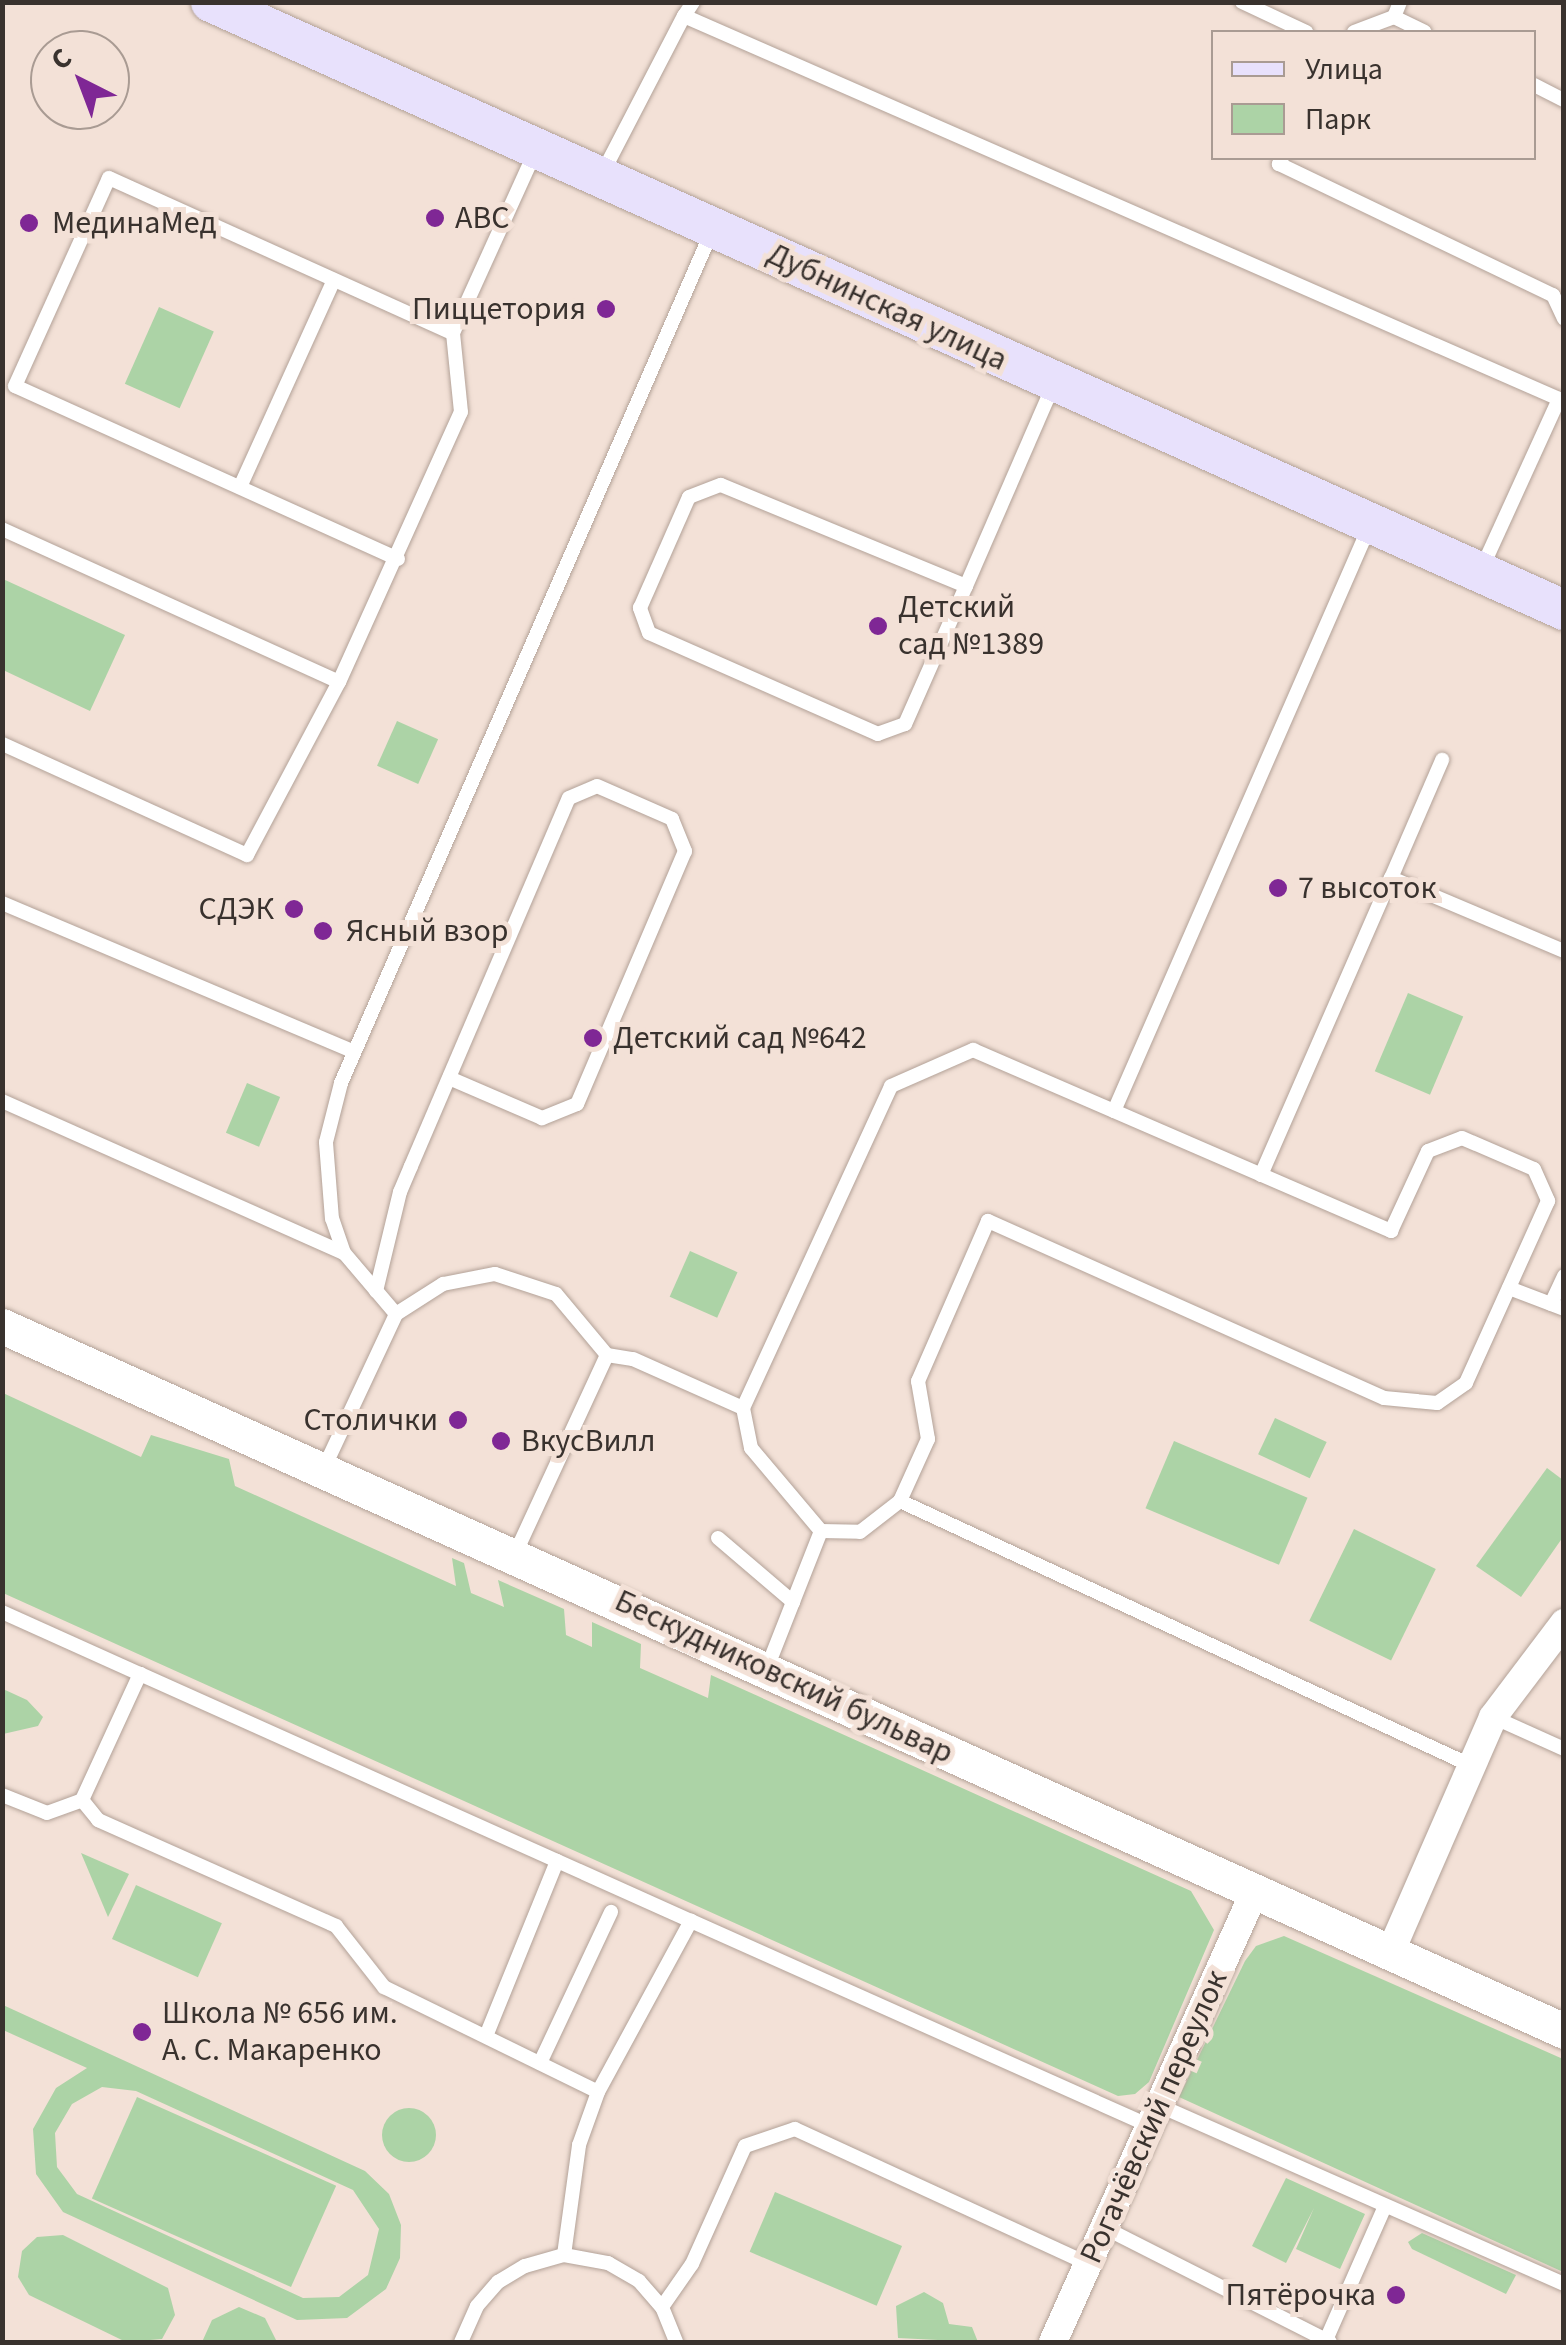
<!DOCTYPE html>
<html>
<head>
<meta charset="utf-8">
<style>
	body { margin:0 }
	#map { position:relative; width:1566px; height:2345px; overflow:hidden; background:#f3e1d7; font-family:"Source Sans 3",sans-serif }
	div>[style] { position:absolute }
	.green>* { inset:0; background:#acd3a6; transform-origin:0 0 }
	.round { border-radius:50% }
	.roads { filter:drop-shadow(0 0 2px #b3a298) drop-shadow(0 0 2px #b3a298) }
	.service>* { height:14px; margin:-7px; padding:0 7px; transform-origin:7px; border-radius:7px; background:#fff }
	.minor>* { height:28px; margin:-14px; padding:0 14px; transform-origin:14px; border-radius:14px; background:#fff }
	.tertiary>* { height:35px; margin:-17.5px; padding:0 17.5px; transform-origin:17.5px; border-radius:17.5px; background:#fff }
	.secondary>* { height:40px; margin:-20px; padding:0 20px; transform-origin:20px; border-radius:20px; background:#e8e1fc }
	.dots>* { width:28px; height:28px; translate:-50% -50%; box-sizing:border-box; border:5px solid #f3e1d7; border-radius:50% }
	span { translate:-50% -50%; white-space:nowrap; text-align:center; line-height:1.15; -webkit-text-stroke:10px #f3e1d7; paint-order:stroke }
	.poi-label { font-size:32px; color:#39322e }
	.left { translate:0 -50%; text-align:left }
	.right { translate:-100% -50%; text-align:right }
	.street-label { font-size:32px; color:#39322e }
	.frame { position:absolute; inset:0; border:5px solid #39322e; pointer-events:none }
	.legend { position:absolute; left:1211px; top:30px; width:325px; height:130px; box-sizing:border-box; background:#f3e1d7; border:2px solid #a99b93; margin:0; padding:12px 18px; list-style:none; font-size:30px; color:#39322e }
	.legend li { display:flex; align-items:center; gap:20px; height:50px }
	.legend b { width:50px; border:2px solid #a99b93 }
	.north { position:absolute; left:30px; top:30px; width:100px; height:100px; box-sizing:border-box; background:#f3e1d7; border:2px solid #a99b93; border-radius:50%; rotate:318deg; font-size:28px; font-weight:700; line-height:40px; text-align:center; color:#39322e }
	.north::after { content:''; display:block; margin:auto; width:35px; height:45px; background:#7f2795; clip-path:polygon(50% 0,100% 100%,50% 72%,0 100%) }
</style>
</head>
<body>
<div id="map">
	<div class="green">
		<div style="left:159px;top:307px;width:60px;height:84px;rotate:24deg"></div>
		<div style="clip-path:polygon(3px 579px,125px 635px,90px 711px,3px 670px)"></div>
		<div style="left:397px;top:721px;width:45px;height:49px;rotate:24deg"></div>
		<div style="left:1408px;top:993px;width:60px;height:85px;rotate:23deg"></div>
		<div style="left:247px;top:1083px;width:36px;height:54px;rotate:23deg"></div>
		<div style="left:690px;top:1251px;width:52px;height:50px;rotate:24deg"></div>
		<div style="clip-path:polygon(3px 1393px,141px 1457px,151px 1435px,229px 1459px,235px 1486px,456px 1586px,452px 1558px,464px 1563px,471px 1593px,504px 1607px,498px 1580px,564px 1609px,566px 1635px,592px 1647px,592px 1622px,641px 1644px,640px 1668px,708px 1698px,711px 1675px,1191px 1891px,1214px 1930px,1149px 2082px,1135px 2094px,1118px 2096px,3px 1593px)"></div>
		<div style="left:1275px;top:1418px;width:57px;height:40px;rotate:25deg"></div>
		<div style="left:1174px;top:1441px;width:145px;height:73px;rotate:23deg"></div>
		<div style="clip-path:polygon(1547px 1468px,1563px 1480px,1563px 1537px,1521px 1597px,1476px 1566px)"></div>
		<div style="left:1354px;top:1529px;width:91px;height:102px;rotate:26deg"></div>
		<div style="clip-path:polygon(3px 1689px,27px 1700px,43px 1717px,38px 1726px,3px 1734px)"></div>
		<div style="clip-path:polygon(81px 1853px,129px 1874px,108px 1917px)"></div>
		<div style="left:136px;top:1885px;width:94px;height:59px;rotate:24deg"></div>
		<div style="clip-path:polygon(1284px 1936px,1563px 2059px,1563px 2272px,1179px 2097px,1245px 1961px,1256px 1946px)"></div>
		<div style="clip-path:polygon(evenodd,3px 2005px,365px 2171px,389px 2194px,401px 2225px,400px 2258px,386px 2289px,347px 2318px,297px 2320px,63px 2212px,36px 2174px,33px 2129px,56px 2088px,87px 2068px,3px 2030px,3px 2005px,102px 2087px,136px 2091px,353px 2190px,379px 2229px,368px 2275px,339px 2297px,303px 2298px,77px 2194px,57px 2167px,55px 2133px,72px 2104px,102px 2087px)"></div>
		<div style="left:137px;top:2097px;width:218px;height:111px;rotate:24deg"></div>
		<div class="round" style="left:382px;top:2108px;width:54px;height:54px"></div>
		<div style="clip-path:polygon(1286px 2178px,1365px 2214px,1340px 2269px,1296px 2249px,1314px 2208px,1286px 2263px,1252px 2246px)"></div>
		<div style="left:775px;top:2192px;width:138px;height:65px;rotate:23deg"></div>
		<div style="clip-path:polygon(1422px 2233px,1516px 2275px,1506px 2294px,1412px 2249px,1408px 2242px)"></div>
		<div style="clip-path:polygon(63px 2235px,168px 2288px,175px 2315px,162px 2339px,126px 2342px,29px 2295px,18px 2277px,22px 2251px,37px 2237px)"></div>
		<div style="clip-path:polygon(924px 2292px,943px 2303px,949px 2324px,972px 2327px,978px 2342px,898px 2338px,896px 2306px)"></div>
		<div style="clip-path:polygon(239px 2307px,265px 2318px,277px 2342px,202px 2342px,212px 2320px)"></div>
	</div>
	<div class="roads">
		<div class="service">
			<div style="left:1242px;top:2px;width:71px;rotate:25.1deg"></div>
			<div style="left:684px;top:16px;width:17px;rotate:-57deg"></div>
			<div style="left:1394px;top:17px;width:16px;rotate:-68deg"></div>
			<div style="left:1354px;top:32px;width:43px;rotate:-20.6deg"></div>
			<div style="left:1394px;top:17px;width:34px;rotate:26deg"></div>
			<div style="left:1534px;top:85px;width:34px;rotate:27deg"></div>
			<div style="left:1282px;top:158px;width:7px;rotate:117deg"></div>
			<div style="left:1279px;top:164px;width:304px;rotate:25.6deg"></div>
			<div style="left:1553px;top:295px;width:26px;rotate:65deg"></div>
			<div style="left:603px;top:172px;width:176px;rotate:-62.6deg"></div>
			<div style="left:684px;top:16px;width:955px;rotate:23.64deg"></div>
			<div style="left:1559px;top:399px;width:188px;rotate:114.5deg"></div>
			<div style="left:240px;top:487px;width:227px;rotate:-65.6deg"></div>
			<div style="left:2px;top:529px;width:370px;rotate:24.4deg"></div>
			<div style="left:339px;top:682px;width:196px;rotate:118deg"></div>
			<div style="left:247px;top:855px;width:269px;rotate:-155.6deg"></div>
			<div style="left:398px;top:559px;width:420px;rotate:-155.7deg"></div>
			<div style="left:15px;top:386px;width:228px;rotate:-65.7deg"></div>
			<div style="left:109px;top:178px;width:377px;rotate:24.3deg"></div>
			<div style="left:966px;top:586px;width:151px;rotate:113.8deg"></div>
			<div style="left:905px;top:724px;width:29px;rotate:160deg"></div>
			<div style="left:878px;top:734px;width:250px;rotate:-156.2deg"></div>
			<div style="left:649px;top:633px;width:27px;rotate:-110deg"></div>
			<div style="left:640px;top:608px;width:121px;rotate:-66.2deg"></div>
			<div style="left:689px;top:497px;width:34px;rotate:-21deg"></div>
			<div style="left:721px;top:485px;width:265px;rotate:22.4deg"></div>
			<div style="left:966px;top:586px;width:220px;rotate:-66.5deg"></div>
			<div style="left:339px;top:682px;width:296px;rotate:-65.7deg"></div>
			<div style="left:461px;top:412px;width:79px;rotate:-95.8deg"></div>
			<div style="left:453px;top:333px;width:199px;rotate:-65.6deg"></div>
			<div style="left:1391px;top:878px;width:129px;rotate:-66.6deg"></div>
			<div style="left:2px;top:903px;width:380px;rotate:22.9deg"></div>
			<div style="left:2px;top:1101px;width:374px;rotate:24deg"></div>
			<div style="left:1114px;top:1111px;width:639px;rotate:-66.4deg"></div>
			<div style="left:1261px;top:1175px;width:324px;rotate:-66.4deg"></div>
			<div style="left:1391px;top:878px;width:188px;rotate:22.9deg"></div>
			<div style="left:1509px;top:1288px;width:59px;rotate:20.9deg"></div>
			<div style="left:376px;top:1291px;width:102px;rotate:-76.4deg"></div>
			<div style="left:400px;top:1192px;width:28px;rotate:-67deg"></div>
			<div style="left:411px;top:1166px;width:400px;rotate:-66.8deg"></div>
			<div style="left:569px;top:798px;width:30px;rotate:-23deg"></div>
			<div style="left:597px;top:786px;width:82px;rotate:23.7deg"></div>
			<div style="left:672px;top:819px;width:35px;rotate:68deg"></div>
			<div style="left:685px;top:851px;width:275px;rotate:113.1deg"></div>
			<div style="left:577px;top:1104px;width:38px;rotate:158deg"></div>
			<div style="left:542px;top:1118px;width:101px;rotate:-156.7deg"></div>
			<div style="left:1551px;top:1304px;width:31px;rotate:-65deg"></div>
			<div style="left:396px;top:1314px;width:56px;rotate:-32.6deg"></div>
			<div style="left:443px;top:1284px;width:53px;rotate:-10.9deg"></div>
			<div style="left:495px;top:1274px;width:64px;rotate:18.2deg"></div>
			<div style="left:556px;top:1294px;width:80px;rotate:50.1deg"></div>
			<div style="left:607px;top:1355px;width:219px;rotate:114.8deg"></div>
			<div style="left:607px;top:1355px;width:26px;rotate:9deg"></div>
			<div style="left:633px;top:1359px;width:120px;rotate:24deg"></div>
			<div style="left:743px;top:1408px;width:41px;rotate:78.7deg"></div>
			<div style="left:751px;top:1448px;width:109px;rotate:49.9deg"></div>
			<div style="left:821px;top:1531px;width:39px;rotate:1deg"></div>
			<div style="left:860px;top:1532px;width:51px;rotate:-37.8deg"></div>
			<div style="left:900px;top:1501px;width:628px;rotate:24.85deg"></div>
			<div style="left:743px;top:1408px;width:354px;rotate:-65.3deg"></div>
			<div style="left:891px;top:1086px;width:90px;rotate:-23.7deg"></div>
			<div style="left:973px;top:1050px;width:456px;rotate:23.4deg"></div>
			<div style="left:1391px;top:1231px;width:88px;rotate:-65.2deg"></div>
			<div style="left:1428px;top:1151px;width:36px;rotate:-21deg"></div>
			<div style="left:1462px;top:1138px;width:78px;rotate:23.3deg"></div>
			<div style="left:1534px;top:1169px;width:35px;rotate:66deg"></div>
			<div style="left:1548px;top:1201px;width:200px;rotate:114.3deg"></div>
			<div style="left:1466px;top:1383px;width:35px;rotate:145deg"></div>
			<div style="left:1437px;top:1403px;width:53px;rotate:-174.6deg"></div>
			<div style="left:1384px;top:1398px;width:434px;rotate:-155.9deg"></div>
			<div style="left:988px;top:1221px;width:175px;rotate:113.6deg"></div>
			<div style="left:918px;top:1381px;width:59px;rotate:80.2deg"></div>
			<div style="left:928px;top:1439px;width:68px;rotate:114.3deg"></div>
			<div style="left:324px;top:1468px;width:170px;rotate:-64.9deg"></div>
			<div style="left:396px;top:1314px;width:80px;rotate:-130.4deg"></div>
			<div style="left:344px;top:1253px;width:36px;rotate:-109deg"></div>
			<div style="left:332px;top:1219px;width:77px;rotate:-94.5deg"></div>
			<div style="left:326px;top:1142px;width:61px;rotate:-75.7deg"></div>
			<div style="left:341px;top:1083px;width:929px;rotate:-66.47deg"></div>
			<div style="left:718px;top:1538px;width:99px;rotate:40.5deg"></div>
			<div style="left:2px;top:1612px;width:151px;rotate:24.2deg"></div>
			<div style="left:767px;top:1668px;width:147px;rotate:-68.5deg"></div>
			<div style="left:1493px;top:1717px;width:78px;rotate:24.3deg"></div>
			<div style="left:2px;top:1795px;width:48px;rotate:21.8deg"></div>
			<div style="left:47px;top:1813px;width:37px;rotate:-20deg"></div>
			<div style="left:82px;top:1800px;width:139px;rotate:-65.3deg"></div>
			<div style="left:140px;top:1674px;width:604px;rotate:24.15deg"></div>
			<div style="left:82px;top:1800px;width:26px;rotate:51deg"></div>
			<div style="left:98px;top:1820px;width:261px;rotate:24deg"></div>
			<div style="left:336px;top:1926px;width:78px;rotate:51.8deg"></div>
			<div style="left:384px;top:1987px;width:238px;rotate:26.1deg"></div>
			<div style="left:486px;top:2036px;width:189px;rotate:-67.9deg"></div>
			<div style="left:540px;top:2063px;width:167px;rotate:-64.8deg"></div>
			<div style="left:1158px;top:2105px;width:444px;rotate:23.8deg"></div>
			<div style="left:1107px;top:2229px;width:250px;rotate:26.9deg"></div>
			<div style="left:564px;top:2255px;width:111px;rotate:-82.2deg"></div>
			<div style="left:579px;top:2145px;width:56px;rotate:-70.3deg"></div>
			<div style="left:598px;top:2092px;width:195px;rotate:-61.5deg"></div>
			<div style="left:691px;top:1921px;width:503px;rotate:24.07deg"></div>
			<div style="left:662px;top:2307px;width:52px;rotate:-55.1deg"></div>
			<div style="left:692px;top:2264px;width:129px;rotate:-65.8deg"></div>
			<div style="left:745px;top:2146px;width:53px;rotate:-18.8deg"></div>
			<div style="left:795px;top:2129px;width:323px;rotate:24.7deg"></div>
			<div style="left:1326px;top:2340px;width:146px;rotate:-66.2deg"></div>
			<div style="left:461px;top:2342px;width:39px;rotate:-66deg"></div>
			<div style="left:477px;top:2306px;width:32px;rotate:-49deg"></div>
			<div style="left:498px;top:2282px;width:31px;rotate:-31deg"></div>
			<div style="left:525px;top:2266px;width:41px;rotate:-15.8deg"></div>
			<div style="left:564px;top:2255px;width:45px;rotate:10.3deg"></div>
			<div style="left:608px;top:2263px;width:36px;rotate:30deg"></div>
			<div style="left:639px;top:2281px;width:35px;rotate:49deg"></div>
			<div style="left:662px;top:2307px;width:38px;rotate:68deg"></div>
		</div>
		<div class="minor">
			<div style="left:1390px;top:1953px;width:257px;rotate:-66.4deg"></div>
			<div style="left:1493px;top:1717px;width:118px;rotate:-52.9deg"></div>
			<div style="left:1053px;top:2342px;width:493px;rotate:-65.9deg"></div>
		</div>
		<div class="tertiary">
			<div style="left:2px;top:1326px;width:1714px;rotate:24.29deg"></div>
		</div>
		<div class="secondary">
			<div style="left:211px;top:2px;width:1483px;rotate:24.2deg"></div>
		</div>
	</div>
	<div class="dots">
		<div style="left:435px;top:218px;background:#7f2795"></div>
		<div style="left:29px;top:223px;background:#7f2795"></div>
		<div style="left:606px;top:309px;background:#7f2795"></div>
		<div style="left:878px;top:626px;background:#7f2795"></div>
		<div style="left:1278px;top:888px;background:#7f2795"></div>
		<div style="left:294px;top:909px;background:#7f2795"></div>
		<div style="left:323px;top:931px;background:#7f2795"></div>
		<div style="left:593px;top:1038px;background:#7f2795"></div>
		<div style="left:458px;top:1420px;background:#7f2795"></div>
		<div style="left:501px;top:1441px;background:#7f2795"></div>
		<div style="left:142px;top:2032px;background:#7f2795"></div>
		<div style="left:1396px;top:2295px;background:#7f2795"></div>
	</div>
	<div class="poi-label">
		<span class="left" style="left:455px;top:218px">ABC</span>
		<span class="left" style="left:52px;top:223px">МединаМед</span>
		<span class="right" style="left:586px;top:309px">Пиццетория</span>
		<span class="left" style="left:898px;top:626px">Детский<br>сад №1389</span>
		<span class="left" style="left:1298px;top:888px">7 высоток</span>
		<span class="right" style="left:274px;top:909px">СДЭК</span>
		<span class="left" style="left:346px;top:931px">Ясный взор</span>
		<span class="left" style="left:613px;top:1038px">Детский сад №642</span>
		<span class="right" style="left:438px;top:1420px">Столички</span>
		<span class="left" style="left:521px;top:1441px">ВкусВилл</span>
		<span class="left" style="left:162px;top:2032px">Школа № 656 им.<br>А. С. Макаренко</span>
		<span class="right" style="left:1376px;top:2295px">Пятёрочка</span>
	</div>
	<div class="street-label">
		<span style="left:887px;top:307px;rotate:25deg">Дубнинская улица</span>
		<span style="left:784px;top:1677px;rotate:25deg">Бескудниковский бульвар</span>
		<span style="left:1154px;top:2117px;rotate:-66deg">Рогачёвский переулок</span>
	</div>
	<div class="frame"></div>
	<ul class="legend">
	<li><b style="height:12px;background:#e8e1fc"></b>Улица</li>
	<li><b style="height:28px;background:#acd3a6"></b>Парк</li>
	</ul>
	<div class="north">С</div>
</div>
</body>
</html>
